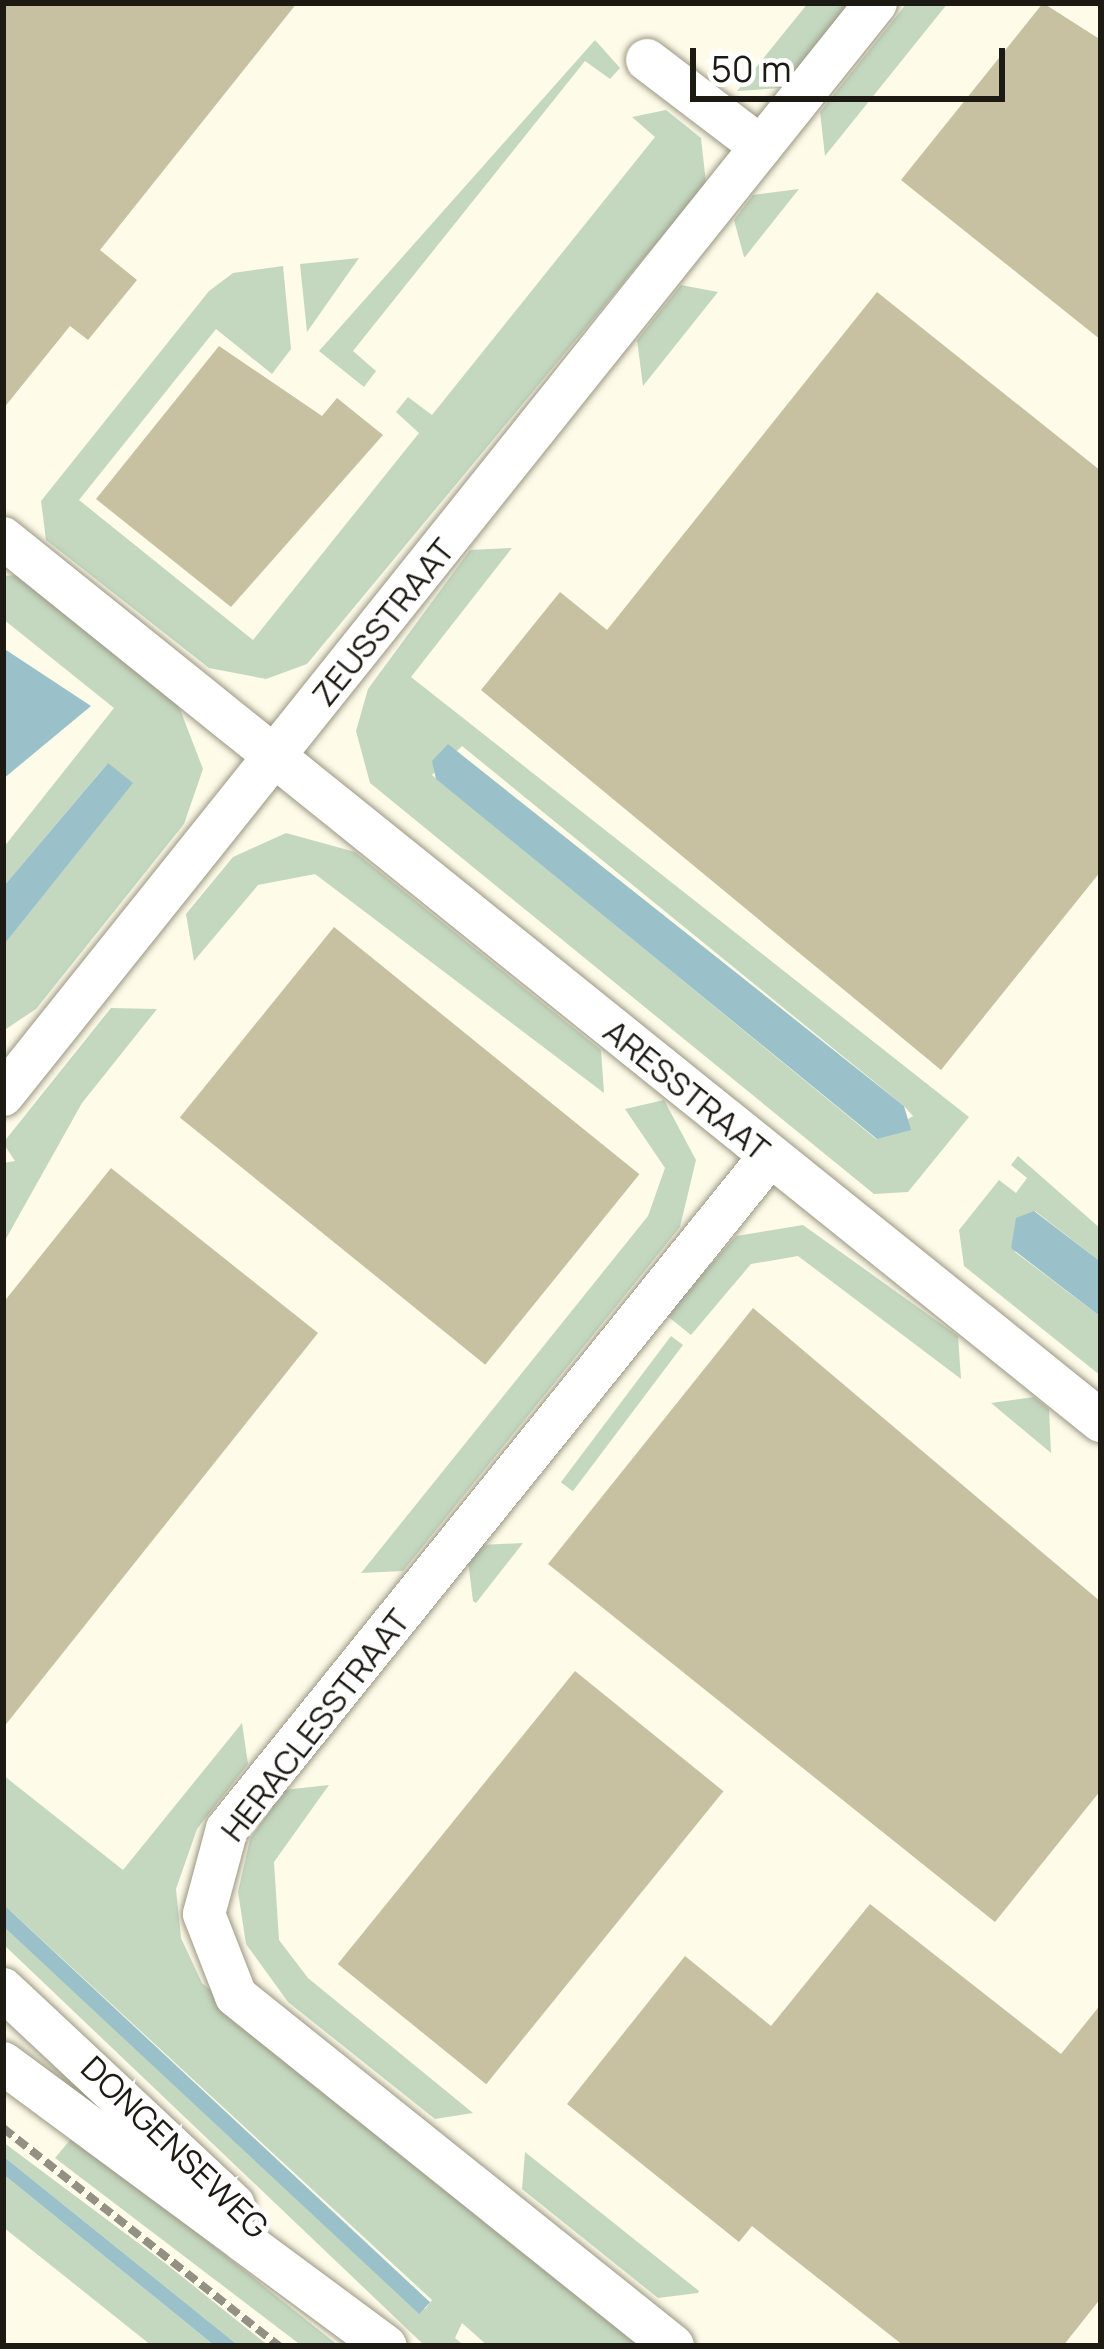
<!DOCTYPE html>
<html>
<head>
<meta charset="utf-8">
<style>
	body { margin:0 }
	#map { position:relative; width:1104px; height:2349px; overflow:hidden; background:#fefbe9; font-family:Manrope,sans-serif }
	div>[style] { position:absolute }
	.green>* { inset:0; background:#c4d8c0; transform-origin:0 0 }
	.water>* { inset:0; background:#9ac1c9; transform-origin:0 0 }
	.building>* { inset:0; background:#c7c0a1; transform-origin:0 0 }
	.path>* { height:8px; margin-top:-4px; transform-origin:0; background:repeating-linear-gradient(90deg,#939184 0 12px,transparent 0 18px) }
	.roads { filter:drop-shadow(0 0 3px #9b9783) drop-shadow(0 0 3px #9b9783) }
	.minor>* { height:42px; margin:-21px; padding:0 21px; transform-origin:21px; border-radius:21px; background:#fff }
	span { translate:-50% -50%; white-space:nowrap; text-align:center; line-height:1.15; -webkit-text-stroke:9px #fff; paint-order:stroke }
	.street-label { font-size:33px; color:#1c1a13 }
	.frame { position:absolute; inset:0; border:6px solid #1c1a13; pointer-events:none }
	.scale { position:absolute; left:690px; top:48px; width:315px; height:54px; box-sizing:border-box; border:6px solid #1c1a13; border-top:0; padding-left:15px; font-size:36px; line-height:42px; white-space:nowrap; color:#1c1a13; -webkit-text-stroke:9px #fff; paint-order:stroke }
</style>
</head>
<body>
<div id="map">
	<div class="green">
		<div style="clip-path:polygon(808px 3px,850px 3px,782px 88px,737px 91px)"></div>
		<div style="clip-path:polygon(907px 3px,948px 3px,825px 156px,820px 112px)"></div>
		<div style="clip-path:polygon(595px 40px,620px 68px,610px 79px,585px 61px,353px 351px,376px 371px,364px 387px,319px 351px)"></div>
		<div style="clip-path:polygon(666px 110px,701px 138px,706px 183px,307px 664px,266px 679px,209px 668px,46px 540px,41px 501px,209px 291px,233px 273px,283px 266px,291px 349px,272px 374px,216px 329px,79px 500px,253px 640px,419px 433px,396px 412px,408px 397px,432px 415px,655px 137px,632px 117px)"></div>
		<div style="clip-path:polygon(799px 189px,745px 257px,744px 257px,734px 220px,753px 195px)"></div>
		<div style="clip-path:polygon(359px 258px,307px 332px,300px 264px)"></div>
		<div style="clip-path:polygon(681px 285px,718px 292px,643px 386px,637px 340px)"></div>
		<div style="clip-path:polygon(evenodd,512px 548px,411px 677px,969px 1117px,908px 1192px,874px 1194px,370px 783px,356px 731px,368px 689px,470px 550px,512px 548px,462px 746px,904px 1106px,913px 1116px,876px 1139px,432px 775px,462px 746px)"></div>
		<div style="clip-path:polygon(18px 575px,178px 704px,203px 769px,184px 824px,36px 1009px,3px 1031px,3px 946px,132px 783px,107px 764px,3px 887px,3px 848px,114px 708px,3px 619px,3px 576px)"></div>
		<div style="clip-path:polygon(286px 833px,355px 852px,601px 1050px,604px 1093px,315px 874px,258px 885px,194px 961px,186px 914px,233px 857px)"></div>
		<div style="clip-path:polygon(111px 1008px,157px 1009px,82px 1103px,3px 1244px,3px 1163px,15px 1161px,3px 1143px)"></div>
		<div style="clip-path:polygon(664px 1100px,696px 1160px,680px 1227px,403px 1571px,361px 1573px,648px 1216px,665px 1168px,625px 1109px)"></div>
		<div style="clip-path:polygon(1018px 1156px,1101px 1229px,1101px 1262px,1035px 1211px,1015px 1252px,1101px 1317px,1101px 1376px,964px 1266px,959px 1230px,999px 1180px,1016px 1193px,1027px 1178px,1011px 1165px)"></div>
		<div style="clip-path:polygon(803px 1225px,958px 1336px,961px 1379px,798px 1256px,751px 1264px,691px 1335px,666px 1315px,736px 1236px)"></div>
		<div style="left:671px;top:1336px;width:15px;height:183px;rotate:37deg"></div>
		<div style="clip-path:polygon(1034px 1397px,1049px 1409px,1051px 1453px,991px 1403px)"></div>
		<div style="clip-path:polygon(523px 1543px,476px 1603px,473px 1601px,468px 1561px,481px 1545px)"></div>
		<div style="clip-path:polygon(242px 1723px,248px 1764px,197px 1829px,176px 1889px,181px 1938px,202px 1983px,647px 2346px,488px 2346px,462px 2323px,455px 2338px,465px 2346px,425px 2346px,3px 1944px,3px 1920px,425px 2309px,432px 2300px,3px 1904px,3px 1775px,123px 1870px)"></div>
		<div style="clip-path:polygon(329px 1785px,274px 1862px,279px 1940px,308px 1978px,473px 2113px,435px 2119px,288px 2002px,246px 1944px,238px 1892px,250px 1839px,284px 1790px)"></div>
		<div style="clip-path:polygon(70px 2140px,83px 2142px,339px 2346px,302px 2346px,55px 2158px)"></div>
		<div style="clip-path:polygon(3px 2142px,165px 2263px,269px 2346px,239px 2346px,3px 2156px)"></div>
		<div style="clip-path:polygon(525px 2152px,699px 2291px,698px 2293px,658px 2298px,522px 2189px)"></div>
		<div style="clip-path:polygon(3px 2174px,215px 2346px,152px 2346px,3px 2227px)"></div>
	</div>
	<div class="water">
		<div style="clip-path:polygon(3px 648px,91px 706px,3px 779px)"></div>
		<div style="clip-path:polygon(448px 744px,904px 1106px,911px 1130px,877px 1139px,436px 779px,432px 761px)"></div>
		<div style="clip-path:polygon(108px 763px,133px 783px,3px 946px,3px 887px)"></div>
		<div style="clip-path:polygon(1034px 1211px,1101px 1262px,1101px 1317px,1011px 1248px,1016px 1218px)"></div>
		<div style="left:3px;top:1904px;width:584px;height:16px;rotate:43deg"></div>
		<div style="clip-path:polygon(3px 2156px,239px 2346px,215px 2346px,3px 2174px)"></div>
	</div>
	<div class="building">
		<div style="clip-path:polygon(3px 3px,297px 3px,100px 250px,137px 280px,88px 340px,70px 326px,3px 409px)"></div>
		<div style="clip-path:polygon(1043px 3px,1101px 40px,1101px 340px,901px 180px)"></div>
		<div style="clip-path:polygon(877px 292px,1101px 471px,1101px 871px,941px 1070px,481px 690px,560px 592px,607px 630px)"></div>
		<div style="clip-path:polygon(219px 346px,322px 416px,337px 398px,383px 435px,231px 607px,96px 499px)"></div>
		<div style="left:334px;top:927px;width:393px;height:245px;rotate:39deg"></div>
		<div style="clip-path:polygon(111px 1168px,318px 1333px,3px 1728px,3px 1303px)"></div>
		<div style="clip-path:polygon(753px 1308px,1101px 1602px,1101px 1790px,995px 1922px,548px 1564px)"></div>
		<div style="left:575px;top:1671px;width:191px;height:377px;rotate:39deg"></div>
		<div style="clip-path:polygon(870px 1904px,1061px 2054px,1101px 2004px,1101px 2298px,1063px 2346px,904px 2346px,752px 2226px,739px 2242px,567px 2104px,685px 1956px,771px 2026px)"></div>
	</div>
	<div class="path">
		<div style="left:3px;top:2128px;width:352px;rotate:38.3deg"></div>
	</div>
	<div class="roads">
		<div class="minor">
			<div style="left:647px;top:60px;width:143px;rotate:37.3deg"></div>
			<div style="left:3px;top:538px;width:1409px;rotate:38.81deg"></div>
			<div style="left:3px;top:1095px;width:1398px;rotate:-51.36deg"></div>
			<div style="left:3px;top:1989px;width:316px;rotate:43.1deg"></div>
			<div style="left:3px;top:2063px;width:476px;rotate:36.5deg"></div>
			<div style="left:673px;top:2346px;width:560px;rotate:-141.31deg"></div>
			<div style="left:236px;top:1996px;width:88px;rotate:-111.3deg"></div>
			<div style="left:204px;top:1914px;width:88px;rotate:-74.9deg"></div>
			<div style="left:227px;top:1829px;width:863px;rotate:-51.11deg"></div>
		</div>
	</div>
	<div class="street-label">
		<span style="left:383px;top:622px;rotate:-51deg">ZEUSSTRAAT</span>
		<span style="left:687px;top:1090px;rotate:39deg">ARESSTRAAT</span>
		<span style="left:315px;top:1725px;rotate:-52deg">HERACLESSTRAAT</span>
		<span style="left:175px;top:2147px;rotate:44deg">DONGENSEWEG</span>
	</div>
	<div class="frame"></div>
	<div class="scale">50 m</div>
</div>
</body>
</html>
